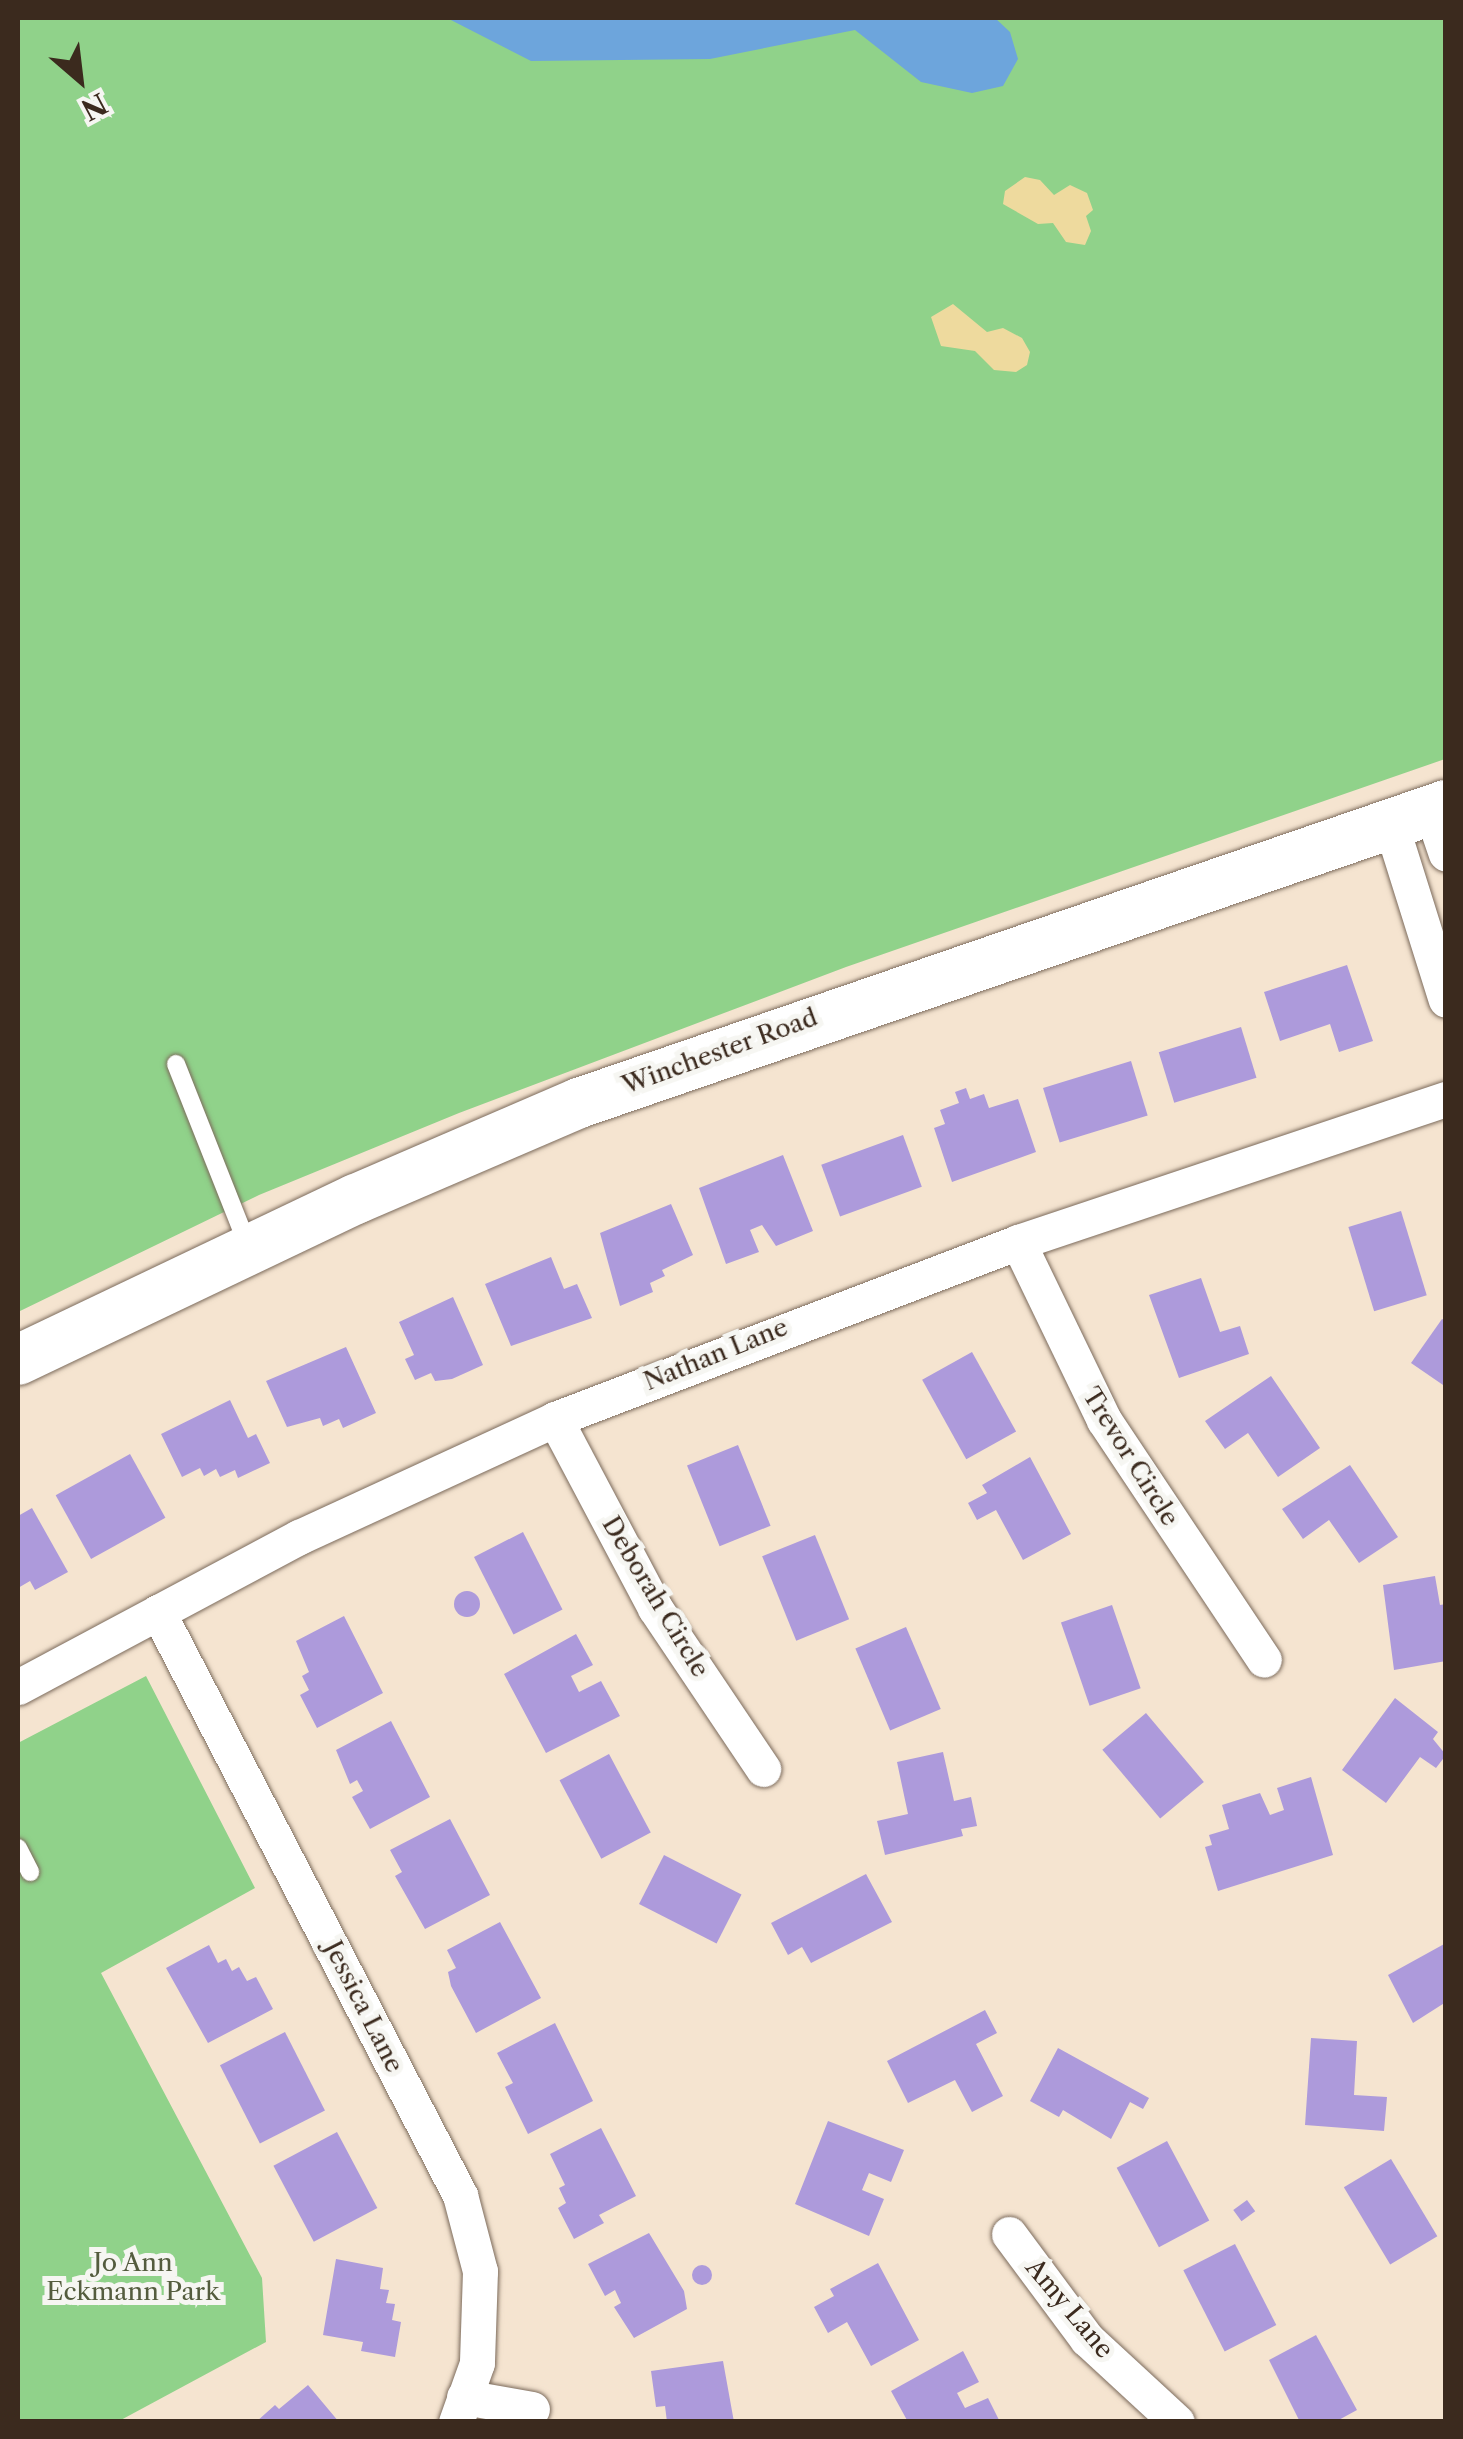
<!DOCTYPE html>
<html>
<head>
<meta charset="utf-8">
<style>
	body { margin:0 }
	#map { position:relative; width:1463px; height:2439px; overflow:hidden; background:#f5e4d0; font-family:"Libre Caslon Text",serif }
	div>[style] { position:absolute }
	.green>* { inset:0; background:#90d28a }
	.sand>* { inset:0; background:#eeda9e }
	.water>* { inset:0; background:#6da5dc }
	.building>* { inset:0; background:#ad9adb; transform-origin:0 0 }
	.round { border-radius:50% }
	.roads { filter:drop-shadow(0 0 2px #7c6b5c) drop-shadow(0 0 2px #7c6b5c) }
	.lane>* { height:18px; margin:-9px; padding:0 9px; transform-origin:9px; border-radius:9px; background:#fff }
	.street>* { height:35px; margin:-17.5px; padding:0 17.5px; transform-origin:17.5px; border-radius:17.5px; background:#fff }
	.secondary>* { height:50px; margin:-25px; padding:0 25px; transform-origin:25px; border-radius:25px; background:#fff }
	span { translate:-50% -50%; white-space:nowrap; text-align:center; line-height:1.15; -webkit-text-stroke:10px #f6f6f2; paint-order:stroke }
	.street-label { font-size:25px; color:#3b2a1e }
	.park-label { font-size:25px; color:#545c3e }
	.frame { position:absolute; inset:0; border:20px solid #3b2a1e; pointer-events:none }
	.north { position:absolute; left:30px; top:30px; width:100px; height:100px; -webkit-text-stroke:8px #f6f6f2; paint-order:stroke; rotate:152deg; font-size:28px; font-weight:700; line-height:40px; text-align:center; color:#3b2a1e }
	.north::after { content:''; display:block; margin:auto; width:35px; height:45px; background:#3b2a1e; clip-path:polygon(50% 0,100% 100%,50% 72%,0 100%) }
</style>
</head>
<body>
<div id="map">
	<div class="green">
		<div style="clip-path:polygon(18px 18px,1445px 18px,1445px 759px,846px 967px,459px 1113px,259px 1195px,18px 1312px)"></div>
		<div style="clip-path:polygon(146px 1676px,255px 1888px,101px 1973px,262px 2278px,266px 2342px,119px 2421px,18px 2422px,18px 1743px)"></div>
	</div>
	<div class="sand">
		<div style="clip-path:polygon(1025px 177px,1040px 180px,1054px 195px,1070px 185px,1087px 193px,1093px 210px,1086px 216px,1091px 231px,1085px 245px,1066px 242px,1053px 223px,1038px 224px,1003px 204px,1005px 191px)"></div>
		<div style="clip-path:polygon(953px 304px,987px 332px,1003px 328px,1022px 338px,1030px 352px,1027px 365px,1016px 372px,994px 370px,975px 351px,941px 346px,931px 317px)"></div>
	</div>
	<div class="water">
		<div style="clip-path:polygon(447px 18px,995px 18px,1010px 32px,1018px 59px,1003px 86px,972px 93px,921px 82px,855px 30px,710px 59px,531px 61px)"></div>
	</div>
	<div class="building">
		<div style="clip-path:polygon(1347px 965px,1373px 1041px,1339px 1052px,1330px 1024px,1280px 1041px,1264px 992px)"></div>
		<div style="left:1241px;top:1027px;width:53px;height:86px;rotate:73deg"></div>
		<div style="left:1131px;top:1061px;width:57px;height:92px;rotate:73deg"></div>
		<div style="clip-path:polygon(966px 1088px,970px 1099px,984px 1094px,989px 1108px,1018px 1099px,1036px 1152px,952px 1182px,934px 1128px,945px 1124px,940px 1110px,959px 1103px,955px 1092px)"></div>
		<div style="left:903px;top:1135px;width:55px;height:87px;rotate:70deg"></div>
		<div style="clip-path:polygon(783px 1155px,813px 1231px,776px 1246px,762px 1225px,750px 1230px,759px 1252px,726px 1264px,699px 1188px)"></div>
		<div style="clip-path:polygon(671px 1204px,693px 1255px,662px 1270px,665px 1276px,650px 1283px,653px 1292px,620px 1306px,600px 1233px)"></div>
		<div style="left:1401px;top:1211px;width:88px;height:55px;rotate:73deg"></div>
		<div style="clip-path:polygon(551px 1257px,564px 1289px,577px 1284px,592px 1318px,511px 1346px,485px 1284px)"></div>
		<div style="clip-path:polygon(1201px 1278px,1220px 1332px,1240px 1326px,1249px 1354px,1179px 1378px,1149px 1295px)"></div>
		<div style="clip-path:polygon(453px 1297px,483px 1365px,452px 1379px,435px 1381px,431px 1373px,415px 1380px,405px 1359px,414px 1355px,399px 1322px)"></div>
		<div style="clip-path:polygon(1442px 1319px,1446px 1321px,1446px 1387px,1411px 1363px)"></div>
		<div style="clip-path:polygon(346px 1347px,376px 1413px,343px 1428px,339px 1419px,323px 1426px,320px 1418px,287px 1427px,266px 1381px)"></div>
		<div style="left:972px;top:1352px;width:91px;height:57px;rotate:61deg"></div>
		<div style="clip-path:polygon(1271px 1376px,1320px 1448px,1278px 1477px,1248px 1433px,1225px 1449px,1205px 1421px)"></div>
		<div style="clip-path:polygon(230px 1400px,248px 1438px,256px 1434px,270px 1463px,238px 1478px,235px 1470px,220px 1477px,216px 1469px,204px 1476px,200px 1468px,182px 1477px,161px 1434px)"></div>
		<div style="left:738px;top:1445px;width:87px;height:55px;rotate:68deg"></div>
		<div style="left:130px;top:1454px;width:73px;height:85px;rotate:61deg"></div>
		<div style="clip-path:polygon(1030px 1457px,1071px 1534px,1023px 1560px,996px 1510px,977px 1520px,968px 1503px,987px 1493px,982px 1485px)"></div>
		<div style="clip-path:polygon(1350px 1465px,1398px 1537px,1359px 1563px,1329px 1520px,1303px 1539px,1282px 1509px)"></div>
		<div style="clip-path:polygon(32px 1508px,68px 1572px,35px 1590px,30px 1581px,18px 1588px,18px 1516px)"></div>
		<div style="left:523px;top:1532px;width:87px;height:55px;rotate:63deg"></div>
		<div style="left:815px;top:1535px;width:91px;height:57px;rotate:68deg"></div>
		<div style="clip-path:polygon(1435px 1576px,1440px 1605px,1446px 1604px,1446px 1661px,1394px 1670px,1383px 1585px)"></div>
		<div class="round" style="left:454px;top:1591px;width:26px;height:26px"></div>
		<div style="left:1112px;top:1605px;width:88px;height:54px;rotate:71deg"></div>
		<div style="clip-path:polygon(344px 1616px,383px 1693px,317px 1728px,300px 1695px,309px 1690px,302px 1676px,309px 1672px,296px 1641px)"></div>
		<div style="left:906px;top:1627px;width:89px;height:55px;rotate:67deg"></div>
		<div style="clip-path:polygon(576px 1634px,593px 1665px,571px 1676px,579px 1692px,601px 1681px,620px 1716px,546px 1753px,504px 1674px)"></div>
		<div style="clip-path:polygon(1395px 1698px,1438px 1732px,1433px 1739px,1446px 1755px,1436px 1768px,1420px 1757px,1386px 1803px,1342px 1770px)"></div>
		<div style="left:1146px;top:1713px;width:90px;height:57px;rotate:50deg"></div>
		<div style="clip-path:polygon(391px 1721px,430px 1797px,370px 1829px,352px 1797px,363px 1791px,357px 1780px,350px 1784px,336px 1750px)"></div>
		<div style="clip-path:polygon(943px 1752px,954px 1801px,971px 1797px,977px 1826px,961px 1829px,963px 1836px,885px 1855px,877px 1821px,908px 1814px,897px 1762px)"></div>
		<div style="left:609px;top:1754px;width:89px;height:56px;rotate:62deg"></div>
		<div style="clip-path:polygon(1311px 1777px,1333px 1855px,1218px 1891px,1205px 1847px,1212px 1845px,1209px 1835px,1229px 1829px,1222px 1805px,1260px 1793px,1270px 1815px,1284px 1810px,1277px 1788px)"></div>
		<div style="clip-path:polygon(450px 1819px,490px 1895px,425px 1929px,395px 1876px,402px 1872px,390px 1850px)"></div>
		<div style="left:664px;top:1855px;width:87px;height:55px;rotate:27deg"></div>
		<div style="clip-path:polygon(866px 1874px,892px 1922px,811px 1963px,802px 1947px,788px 1955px,771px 1923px)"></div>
		<div style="clip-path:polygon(500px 1922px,541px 1998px,476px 2033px,451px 1986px,448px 1972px,456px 1968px,447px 1950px)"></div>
		<div style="clip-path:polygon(1446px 1943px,1446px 2002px,1413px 2023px,1388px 1975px)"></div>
		<div style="clip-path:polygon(209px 1945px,218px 1963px,226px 1959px,232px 1971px,239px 1967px,247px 1981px,256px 1977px,273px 2009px,208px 2043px,166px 1968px)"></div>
		<div style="clip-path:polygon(985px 2010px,997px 2033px,976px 2044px,1003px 2096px,972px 2112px,955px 2080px,908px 2103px,887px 2061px)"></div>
		<div style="clip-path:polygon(555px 2023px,593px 2101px,528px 2134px,505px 2087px,513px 2083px,497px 2053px)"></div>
		<div style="left:285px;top:2032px;width:88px;height:73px;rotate:63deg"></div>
		<div style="clip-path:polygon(1311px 2038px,1357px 2041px,1354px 2095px,1387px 2097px,1384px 2131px,1305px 2125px)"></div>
		<div style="clip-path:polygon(1058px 2048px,1149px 2098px,1143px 2109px,1130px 2102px,1111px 2139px,1063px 2110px,1059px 2117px,1030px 2101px)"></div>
		<div style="clip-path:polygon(828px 2121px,904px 2150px,891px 2182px,869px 2173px,862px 2190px,884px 2199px,869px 2236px,795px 2204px)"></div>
		<div style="clip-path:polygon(601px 2128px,636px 2196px,599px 2215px,604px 2223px,574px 2239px,558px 2208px,566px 2203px,559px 2188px,565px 2185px,550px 2154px)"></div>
		<div style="left:337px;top:2132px;width:86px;height:72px;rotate:62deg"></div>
		<div style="left:1167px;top:2141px;width:90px;height:57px;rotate:62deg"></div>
		<div style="left:1391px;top:2159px;width:90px;height:55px;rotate:59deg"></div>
		<div style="left:1247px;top:2200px;width:14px;height:17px;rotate:54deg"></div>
		<div style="clip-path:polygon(649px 2233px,684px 2291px,687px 2309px,634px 2338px,614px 2307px,621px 2303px,615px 2290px,605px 2296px,588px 2264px)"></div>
		<div style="left:1235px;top:2244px;width:91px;height:58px;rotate:63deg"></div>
		<div style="clip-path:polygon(336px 2259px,383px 2268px,380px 2289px,389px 2290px,386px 2303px,395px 2304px,392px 2320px,401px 2322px,395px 2357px,361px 2351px,363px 2342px,323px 2335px)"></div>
		<div style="clip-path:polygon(878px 2263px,919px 2340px,871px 2366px,847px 2322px,828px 2333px,814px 2307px,834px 2296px,830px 2289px)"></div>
		<div class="round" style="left:692px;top:2265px;width:20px;height:20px"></div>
		<div style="clip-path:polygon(1316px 2335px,1357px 2410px,1335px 2422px,1300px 2422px,1269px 2360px)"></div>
		<div style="clip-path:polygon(963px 2351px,979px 2382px,957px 2393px,965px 2408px,988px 2398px,1000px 2422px,908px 2422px,891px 2391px)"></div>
		<div style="clip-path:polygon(723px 2361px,734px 2422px,667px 2422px,665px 2406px,656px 2407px,651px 2371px)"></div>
		<div style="clip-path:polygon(308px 2385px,339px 2422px,256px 2422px,275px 2405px,279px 2409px)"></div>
	</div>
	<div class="roads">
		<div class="lane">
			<div style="left:176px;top:1064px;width:198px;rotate:68.4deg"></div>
			<div style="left:18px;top:1848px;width:27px;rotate:63deg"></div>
		</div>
		<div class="street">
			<div style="left:1431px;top:810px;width:46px;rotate:71.2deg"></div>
			<div style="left:1391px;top:825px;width:183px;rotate:72.6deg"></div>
			<div style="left:1018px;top:1242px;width:198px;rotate:64.2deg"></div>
			<div style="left:1104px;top:1420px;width:288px;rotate:56.3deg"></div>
			<div style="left:555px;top:1419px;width:214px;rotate:62.1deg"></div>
			<div style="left:655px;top:1608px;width:194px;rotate:56.1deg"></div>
			<div style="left:158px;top:1612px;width:657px;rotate:62.62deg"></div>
			<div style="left:460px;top:2195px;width:79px;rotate:75.3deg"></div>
			<div style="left:480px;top:2271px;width:92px;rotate:91.9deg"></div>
			<div style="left:477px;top:2363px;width:63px;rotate:109.6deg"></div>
			<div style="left:18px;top:1687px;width:319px;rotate:-28.1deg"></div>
			<div style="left:299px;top:1537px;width:282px;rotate:-24.7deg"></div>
			<div style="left:555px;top:1419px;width:496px;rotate:-20.9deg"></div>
			<div style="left:1018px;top:1242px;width:451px;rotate:-18.5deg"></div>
			<div style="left:1009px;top:2234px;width:131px;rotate:53.4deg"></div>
			<div style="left:1087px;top:2339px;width:122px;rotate:42.7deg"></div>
			<div style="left:464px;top:2397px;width:69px;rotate:10deg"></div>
		</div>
		<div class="secondary">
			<div style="left:18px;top:1360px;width:374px;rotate:-25.5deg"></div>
			<div style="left:356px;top:1199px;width:243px;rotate:-23.3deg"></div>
			<div style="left:579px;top:1103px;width:917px;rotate:-18.97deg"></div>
		</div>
	</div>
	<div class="street-label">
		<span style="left:720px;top:1052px;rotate:-20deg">Winchester Road</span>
		<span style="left:716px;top:1355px;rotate:-22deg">Nathan Lane</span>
		<span style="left:1130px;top:1457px;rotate:58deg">Trevor Circle</span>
		<span style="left:655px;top:1597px;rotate:59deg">Deborah Circle</span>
		<span style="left:363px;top:2007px;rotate:63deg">Jessica Lane</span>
		<span style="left:1069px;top:2309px;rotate:50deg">Amy Lane</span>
	</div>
	<div class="park-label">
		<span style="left:133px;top:2278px">Jo Ann<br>Eckmann Park</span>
	</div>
	<div class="frame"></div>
	<div class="north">N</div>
</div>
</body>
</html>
